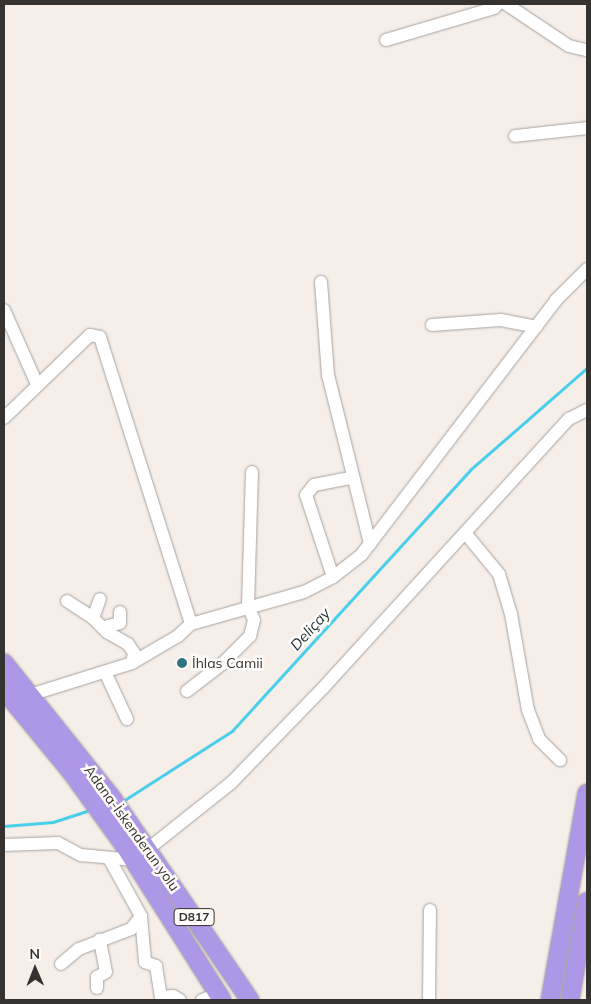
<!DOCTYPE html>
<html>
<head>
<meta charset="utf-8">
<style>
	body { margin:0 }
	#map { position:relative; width:591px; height:1004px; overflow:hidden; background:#f5eee9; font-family:Mulish,sans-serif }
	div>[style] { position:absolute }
	.stream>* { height:2.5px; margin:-1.25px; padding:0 1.25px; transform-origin:1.25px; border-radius:1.25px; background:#49cfea }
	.roads { filter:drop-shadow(0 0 1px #a8a19d) drop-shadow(0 0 1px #a8a19d) }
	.minor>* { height:12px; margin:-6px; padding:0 6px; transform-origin:6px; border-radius:6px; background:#fff }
	.highway>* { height:18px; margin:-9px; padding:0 9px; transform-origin:9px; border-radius:9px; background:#ad97e7 }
	.dots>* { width:14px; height:14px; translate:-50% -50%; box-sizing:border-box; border:2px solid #fffcfa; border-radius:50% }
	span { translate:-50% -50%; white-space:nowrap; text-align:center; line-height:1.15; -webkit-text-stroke:5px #fffcfa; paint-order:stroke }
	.shield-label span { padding:1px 4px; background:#fffcfa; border:1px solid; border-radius:4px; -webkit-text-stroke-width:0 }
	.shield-label { font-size:12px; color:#353230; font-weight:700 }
	.poi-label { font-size:14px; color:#353230 }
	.left { translate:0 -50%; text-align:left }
	.street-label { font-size:14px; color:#353230 }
	.water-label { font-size:15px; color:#1a3136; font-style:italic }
	.frame { position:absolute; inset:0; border:5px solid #353230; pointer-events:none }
	.north { position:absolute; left:10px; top:944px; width:50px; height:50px; -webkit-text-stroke:4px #fffcfa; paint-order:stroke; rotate:359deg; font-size:14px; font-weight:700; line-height:20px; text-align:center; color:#353230 }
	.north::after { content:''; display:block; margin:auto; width:18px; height:22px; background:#353230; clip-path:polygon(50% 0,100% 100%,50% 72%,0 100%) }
</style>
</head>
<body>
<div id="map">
	<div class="stream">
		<div style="left:123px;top:801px;width:130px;rotate:-32.7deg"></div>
		<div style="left:232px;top:731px;width:353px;rotate:-47.6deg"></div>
		<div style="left:470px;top:470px;width:155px;rotate:-41.1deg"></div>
		<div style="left:4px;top:826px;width:49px;rotate:-4.7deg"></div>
		<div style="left:53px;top:822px;width:40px;rotate:-18deg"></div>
	</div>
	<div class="roads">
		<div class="minor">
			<div style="left:506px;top:4px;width:76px;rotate:33.7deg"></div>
			<div style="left:569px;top:46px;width:18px;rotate:13deg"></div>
			<div style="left:386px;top:40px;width:113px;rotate:-16.5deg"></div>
			<div style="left:494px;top:8px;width:6px;rotate:-45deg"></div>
			<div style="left:515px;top:136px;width:72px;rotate:-6.3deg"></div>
			<div style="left:321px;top:282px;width:93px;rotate:85.7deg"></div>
			<div style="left:328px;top:375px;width:174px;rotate:76deg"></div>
			<div style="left:4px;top:310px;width:81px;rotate:66deg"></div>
			<div style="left:432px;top:325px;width:69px;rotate:-4.1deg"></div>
			<div style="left:501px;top:320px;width:36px;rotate:11deg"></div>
			<div style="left:4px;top:418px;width:120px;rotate:-44deg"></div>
			<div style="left:90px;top:335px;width:10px;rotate:11deg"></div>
			<div style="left:100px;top:337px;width:301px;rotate:72.4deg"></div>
			<div style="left:466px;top:534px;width:52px;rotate:50.5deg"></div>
			<div style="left:499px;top:574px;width:42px;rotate:73.3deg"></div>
			<div style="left:511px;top:614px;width:97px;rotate:80deg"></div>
			<div style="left:528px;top:710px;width:31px;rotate:69deg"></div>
			<div style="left:539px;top:739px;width:30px;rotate:45deg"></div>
			<div style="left:333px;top:577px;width:86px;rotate:-108.2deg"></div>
			<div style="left:306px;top:495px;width:13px;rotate:-51deg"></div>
			<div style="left:314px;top:485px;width:38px;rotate:-11deg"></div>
			<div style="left:67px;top:601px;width:31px;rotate:33deg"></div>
			<div style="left:93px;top:618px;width:20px;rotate:45deg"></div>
			<div style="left:107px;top:632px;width:24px;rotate:30deg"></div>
			<div style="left:128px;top:644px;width:11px;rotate:56deg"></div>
			<div style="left:134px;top:653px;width:10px;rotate:101deg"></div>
			<div style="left:93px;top:618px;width:20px;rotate:-70deg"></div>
			<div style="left:107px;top:632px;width:6px;rotate:-81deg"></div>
			<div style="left:108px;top:626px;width:12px;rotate:-14deg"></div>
			<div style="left:120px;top:623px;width:11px;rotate:-90deg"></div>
			<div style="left:105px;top:672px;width:52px;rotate:64.9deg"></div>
			<div style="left:187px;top:691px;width:44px;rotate:-37.6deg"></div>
			<div style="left:222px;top:664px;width:40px;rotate:-45deg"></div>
			<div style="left:250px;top:636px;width:16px;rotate:-76deg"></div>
			<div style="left:254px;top:620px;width:15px;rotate:-113deg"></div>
			<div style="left:248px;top:606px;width:134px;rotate:-88.3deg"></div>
			<div style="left:30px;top:695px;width:107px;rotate:-17.4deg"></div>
			<div style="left:132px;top:663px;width:53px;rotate:-30.4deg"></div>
			<div style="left:178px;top:636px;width:18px;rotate:-43deg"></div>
			<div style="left:191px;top:624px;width:117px;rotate:-15.8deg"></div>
			<div style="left:304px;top:592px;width:33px;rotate:-27deg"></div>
			<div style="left:333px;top:577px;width:37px;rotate:-38deg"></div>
			<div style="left:362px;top:554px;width:320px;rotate:-52.6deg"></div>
			<div style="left:556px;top:300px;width:44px;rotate:-45deg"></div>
			<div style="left:4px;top:845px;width:54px;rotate:-2.1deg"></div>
			<div style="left:58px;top:843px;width:26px;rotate:28deg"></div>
			<div style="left:81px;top:855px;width:53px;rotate:5.4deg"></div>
			<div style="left:148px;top:849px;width:106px;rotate:-38.5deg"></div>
			<div style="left:231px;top:783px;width:132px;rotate:-45.9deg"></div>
			<div style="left:323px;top:688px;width:365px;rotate:-47.6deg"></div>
			<div style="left:569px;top:419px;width:20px;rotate:-27deg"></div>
			<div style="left:141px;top:916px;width:46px;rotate:85deg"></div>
			<div style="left:145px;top:962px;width:12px;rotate:20deg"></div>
			<div style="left:156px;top:966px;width:31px;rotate:81deg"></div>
			<div style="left:161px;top:997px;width:12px;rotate:-5deg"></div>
			<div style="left:173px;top:996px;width:8px;rotate:30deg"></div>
			<div style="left:61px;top:964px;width:23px;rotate:-40deg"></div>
			<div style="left:79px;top:949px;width:56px;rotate:-21deg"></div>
			<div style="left:131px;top:929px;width:16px;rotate:-52deg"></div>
			<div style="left:141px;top:916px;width:64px;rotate:-119deg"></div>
			<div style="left:97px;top:988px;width:11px;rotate:-90deg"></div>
			<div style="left:97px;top:977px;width:10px;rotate:-29deg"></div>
			<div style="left:106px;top:972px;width:33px;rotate:-101deg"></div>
			<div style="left:202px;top:1000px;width:17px;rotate:-21deg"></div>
			<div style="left:429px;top:1000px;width:90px;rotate:-89.4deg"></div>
		</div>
		<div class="highway">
			<div style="left:4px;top:663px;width:173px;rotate:51.3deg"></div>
			<div style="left:112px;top:798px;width:245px;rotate:55.7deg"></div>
			<div style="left:4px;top:690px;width:107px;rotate:50.7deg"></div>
			<div style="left:72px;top:773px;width:89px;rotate:54.2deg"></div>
			<div style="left:124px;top:845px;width:183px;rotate:57.7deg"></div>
			<div style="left:550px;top:1000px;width:210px;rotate:-79.9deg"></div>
			<div style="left:570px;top:1000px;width:100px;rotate:-80.3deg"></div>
		</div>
	</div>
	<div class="dots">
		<div style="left:182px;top:663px;background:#307583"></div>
	</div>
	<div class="shield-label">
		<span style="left:194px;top:917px">D817</span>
	</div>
	<div class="poi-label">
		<span class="left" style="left:192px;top:663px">İhlas Camii</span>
	</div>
	<div class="street-label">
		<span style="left:132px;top:828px;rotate:54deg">Adana-İskenderun yolu</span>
	</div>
	<div class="water-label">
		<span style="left:310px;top:629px;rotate:-48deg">Deliçay</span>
	</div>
	<div class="frame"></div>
	<div class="north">N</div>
</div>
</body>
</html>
